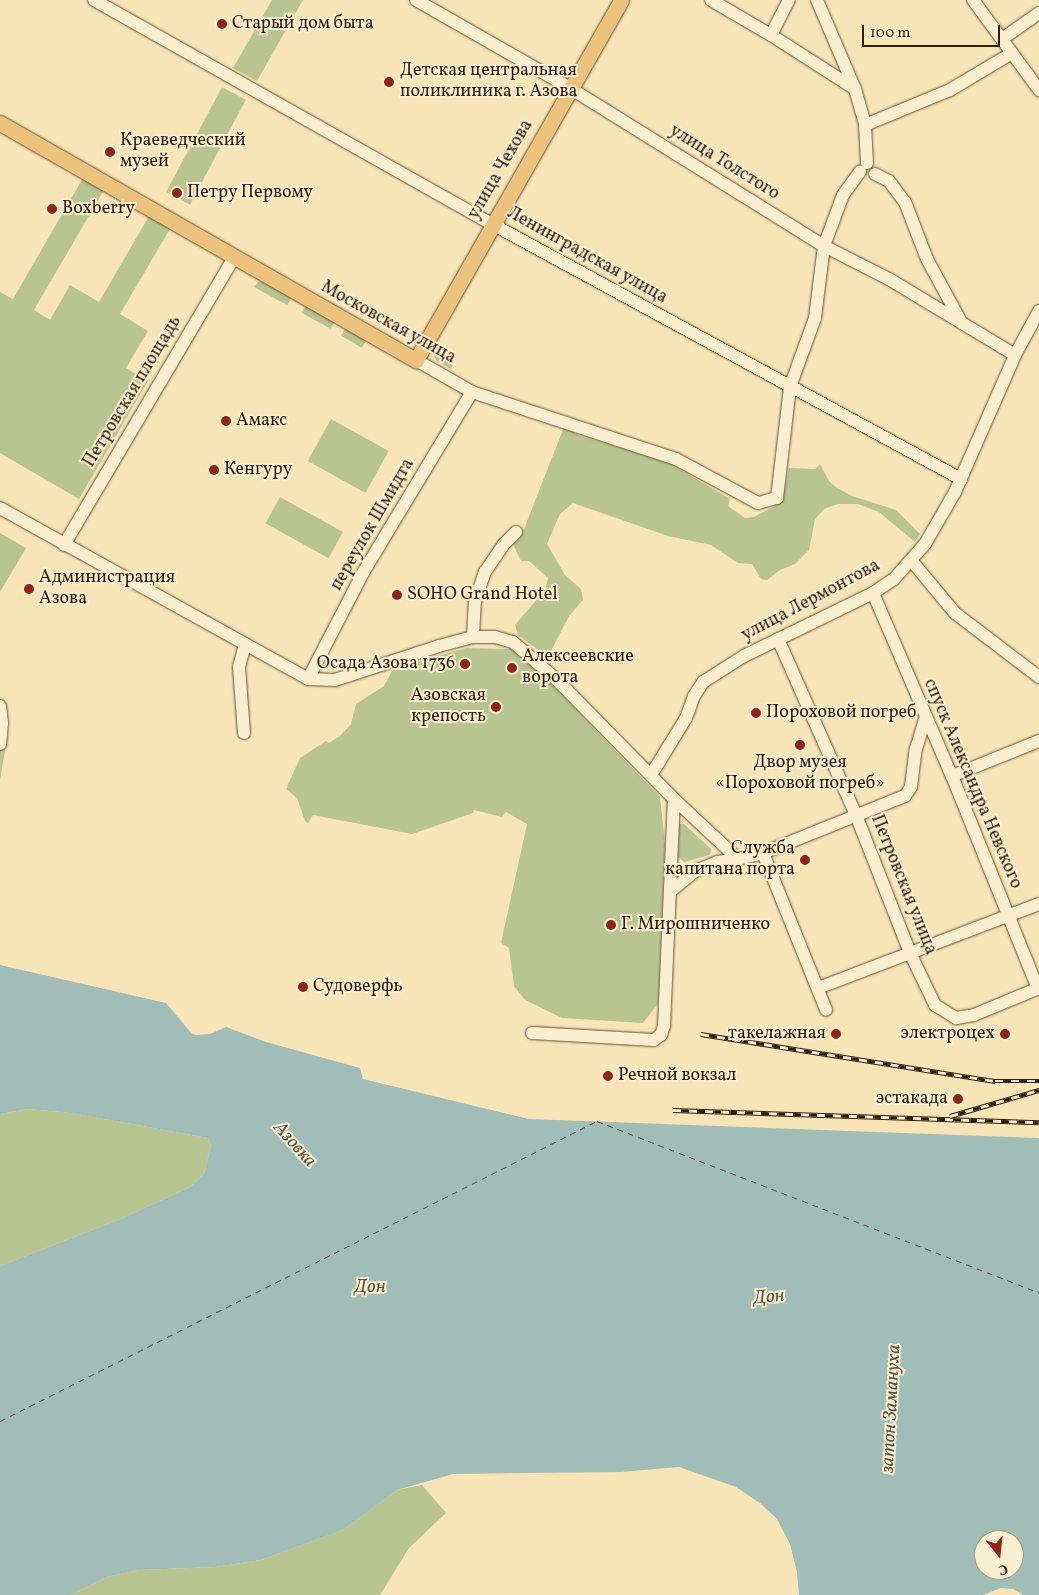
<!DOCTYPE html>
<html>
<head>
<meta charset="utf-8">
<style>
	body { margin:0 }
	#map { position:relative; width:1039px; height:1595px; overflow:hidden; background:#f7e5b7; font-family:Vollkorn,serif }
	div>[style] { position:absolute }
	.green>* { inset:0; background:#b9c591; transform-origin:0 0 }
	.water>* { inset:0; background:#a0bdb8 }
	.ferry>* { height:1px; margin-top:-0.5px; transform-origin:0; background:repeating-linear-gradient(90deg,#575548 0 6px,transparent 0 11px) }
	.roads { filter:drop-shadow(0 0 1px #624f37) drop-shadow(0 0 1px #624f37) }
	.minor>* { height:12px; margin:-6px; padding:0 6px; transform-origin:6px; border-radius:6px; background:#faeed0 }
	.major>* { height:15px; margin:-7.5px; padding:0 7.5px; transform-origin:7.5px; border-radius:7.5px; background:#ecc27c }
	.rail>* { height:4.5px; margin-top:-2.25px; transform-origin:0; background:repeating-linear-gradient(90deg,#faeed0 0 8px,#301d0c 0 16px); box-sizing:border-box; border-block:1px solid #301d0c }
	.dots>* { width:14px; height:14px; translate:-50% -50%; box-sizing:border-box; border:2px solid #faeed0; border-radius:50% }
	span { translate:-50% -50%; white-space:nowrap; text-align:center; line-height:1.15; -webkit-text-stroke:4px #faeed0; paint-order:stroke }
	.poi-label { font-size:18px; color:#301d0c }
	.left { translate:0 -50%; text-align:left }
	.right { translate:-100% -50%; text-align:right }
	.street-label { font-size:18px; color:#301d0c }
	.water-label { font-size:19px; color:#575548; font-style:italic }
	.north { position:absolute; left:974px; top:1530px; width:50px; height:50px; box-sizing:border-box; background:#faeed0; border:1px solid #a99a82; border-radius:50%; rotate:164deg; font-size:14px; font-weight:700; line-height:20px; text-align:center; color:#301d0c }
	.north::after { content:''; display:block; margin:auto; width:18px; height:22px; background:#8f2418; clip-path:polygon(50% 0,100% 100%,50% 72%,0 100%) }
	.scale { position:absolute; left:862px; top:25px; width:138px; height:22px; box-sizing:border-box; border:2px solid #301d0c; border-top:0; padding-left:6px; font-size:15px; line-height:18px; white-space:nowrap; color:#301d0c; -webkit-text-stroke:4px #faeed0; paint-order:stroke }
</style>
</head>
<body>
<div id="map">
	<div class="green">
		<div style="clip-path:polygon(272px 0,303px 0,257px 81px,233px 68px)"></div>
		<div style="left:222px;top:87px;width:27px;height:119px;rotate:28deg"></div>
		<div style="clip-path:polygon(83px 178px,104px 190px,34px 310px,50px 320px,70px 285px,99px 302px,149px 216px,170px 229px,120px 314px,148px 331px,126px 368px,148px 381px,79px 499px,0 453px,0 292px,13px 299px)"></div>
		<div style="clip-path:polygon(259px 281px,292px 297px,287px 305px,254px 287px)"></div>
		<div style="left:306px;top:305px;width:33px;height:9px;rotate:29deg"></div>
		<div style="left:346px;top:327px;width:24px;height:10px;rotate:30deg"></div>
		<div style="clip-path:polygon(433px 354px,453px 365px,451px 369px,436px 360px)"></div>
		<div style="left:331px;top:419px;width:66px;height:48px;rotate:29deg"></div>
		<div style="clip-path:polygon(564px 427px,580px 436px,666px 461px,730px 499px,728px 506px,745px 518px,754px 517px,773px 507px,782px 499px,789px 468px,815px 469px,820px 464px,829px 481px,837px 488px,852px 496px,896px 510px,920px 534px,915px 542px,879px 512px,858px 504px,838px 504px,824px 509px,815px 519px,809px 550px,795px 564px,780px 570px,767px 580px,761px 579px,752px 564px,738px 563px,711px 545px,668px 536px,573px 503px,560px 514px,547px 544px,565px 575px,581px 589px,583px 600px,569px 616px,548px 657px,518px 635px,515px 625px,545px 590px,548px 578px,529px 561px,521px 561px,512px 542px,524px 529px)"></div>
		<div style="left:280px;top:497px;width:72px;height:30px;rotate:29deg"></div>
		<div style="clip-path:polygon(0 533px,26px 548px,0 592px)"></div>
		<div style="clip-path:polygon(466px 648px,510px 649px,536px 668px,660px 797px,665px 844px,658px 1004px,643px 1023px,562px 1018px,525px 1000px,514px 986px,509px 948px,501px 943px,527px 824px,506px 812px,502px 817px,474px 810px,473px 813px,412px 834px,313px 815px,308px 823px,305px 821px,297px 798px,286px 789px,300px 758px,326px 741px,329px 743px,340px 736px,351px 724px,356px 704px,384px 686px,393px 669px)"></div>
		<div style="clip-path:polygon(0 737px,5px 751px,0 780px)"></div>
		<div style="clip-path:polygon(679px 824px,684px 824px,711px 849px,710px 855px,684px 862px,678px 857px)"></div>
		<div style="clip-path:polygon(28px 1109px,72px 1113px,208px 1138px,211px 1146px,204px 1174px,190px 1187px,123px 1218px,0 1266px,0 1114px)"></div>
		<div style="clip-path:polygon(422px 1485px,446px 1513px,409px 1548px,380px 1595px,70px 1595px,107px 1577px,139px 1570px,215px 1567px,261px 1560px,343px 1530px,397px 1490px)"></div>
	</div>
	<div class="water">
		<div style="clip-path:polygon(evenodd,0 965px,166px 1003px,192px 1034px,196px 1035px,210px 1034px,226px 1027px,266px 1042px,360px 1068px,363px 1079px,529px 1119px,1039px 1138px,1039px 1595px,1023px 1595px,1013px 1589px,1001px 1588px,983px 1595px,799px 1595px,797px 1572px,790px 1544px,777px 1519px,760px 1503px,736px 1487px,679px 1467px,621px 1472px,453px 1474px,397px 1490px,343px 1530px,261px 1560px,215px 1567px,139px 1570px,107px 1577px,70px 1595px,0 1595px,0 1266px,123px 1218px,190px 1187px,204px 1174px,211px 1146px,208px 1138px,71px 1113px,28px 1109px,0 1114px,0 965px,984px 1540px,1014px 1540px,1014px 1570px,984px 1570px,984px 1540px)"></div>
	</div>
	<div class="ferry">
		<div style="left:0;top:1421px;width:668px;rotate:-26.68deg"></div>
		<div style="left:597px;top:1121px;width:474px;rotate:21.2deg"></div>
	</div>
	<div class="roads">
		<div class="minor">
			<div style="left:94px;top:0;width:457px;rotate:29.4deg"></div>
			<div style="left:492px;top:224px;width:534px;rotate:28.53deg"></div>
			<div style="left:416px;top:0;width:177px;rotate:29.7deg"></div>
			<div style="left:570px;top:88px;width:299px;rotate:31.9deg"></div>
			<div style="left:824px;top:246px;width:73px;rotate:26.9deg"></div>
			<div style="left:889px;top:279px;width:147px;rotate:31.1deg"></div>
			<div style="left:711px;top:0;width:69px;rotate:30.3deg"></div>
			<div style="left:771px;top:35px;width:100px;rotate:32.7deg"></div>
			<div style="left:817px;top:0;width:97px;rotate:66.9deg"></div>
			<div style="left:855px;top:89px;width:37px;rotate:74deg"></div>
			<div style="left:865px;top:125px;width:38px;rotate:87deg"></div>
			<div style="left:973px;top:0;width:112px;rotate:53.7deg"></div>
			<div style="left:771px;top:35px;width:39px;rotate:-63deg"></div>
			<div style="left:1002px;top:39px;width:45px;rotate:-35.1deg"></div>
			<div style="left:865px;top:125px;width:92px;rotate:-22.4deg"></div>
			<div style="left:950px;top:90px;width:72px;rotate:-30.8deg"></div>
			<div style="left:875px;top:174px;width:16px;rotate:27deg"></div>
			<div style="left:889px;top:181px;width:26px;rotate:53deg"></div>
			<div style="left:905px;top:202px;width:61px;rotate:68.9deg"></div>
			<div style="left:927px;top:259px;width:69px;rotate:61.6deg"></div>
			<div style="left:416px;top:360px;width:64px;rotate:29.7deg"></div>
			<div style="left:472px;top:392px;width:215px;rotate:18.2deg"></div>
			<div style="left:676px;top:459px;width:93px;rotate:28.2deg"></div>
			<div style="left:758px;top:503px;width:20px;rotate:-15deg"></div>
			<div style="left:777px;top:498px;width:112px;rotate:-83.3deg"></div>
			<div style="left:790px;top:387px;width:73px;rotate:-70.1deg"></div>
			<div style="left:815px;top:318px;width:73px;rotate:-82.9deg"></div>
			<div style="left:824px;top:246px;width:54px;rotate:-69.6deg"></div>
			<div style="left:843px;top:195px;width:29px;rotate:-54deg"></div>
			<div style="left:0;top:508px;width:352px;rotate:29deg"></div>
			<div style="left:308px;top:679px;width:27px;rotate:2deg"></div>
			<div style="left:335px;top:680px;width:109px;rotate:-18.1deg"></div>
			<div style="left:439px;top:646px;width:35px;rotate:-15deg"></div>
			<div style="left:473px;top:637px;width:22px"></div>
			<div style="left:495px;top:637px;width:19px;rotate:16deg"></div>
			<div style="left:513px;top:642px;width:58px;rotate:40.8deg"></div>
			<div style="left:557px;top:680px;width:167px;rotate:45.5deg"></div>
			<div style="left:674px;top:799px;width:88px;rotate:43.2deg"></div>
			<div style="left:738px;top:859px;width:26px;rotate:-13deg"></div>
			<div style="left:763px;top:853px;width:153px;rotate:-21.9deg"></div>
			<div style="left:905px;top:796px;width:11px;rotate:-56deg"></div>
			<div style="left:911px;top:787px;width:38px;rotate:-83deg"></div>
			<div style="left:916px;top:749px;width:34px;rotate:-73deg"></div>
			<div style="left:64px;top:545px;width:334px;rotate:-59.4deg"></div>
			<div style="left:911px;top:560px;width:69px;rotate:50.3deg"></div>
			<div style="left:955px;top:613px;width:106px;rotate:37.3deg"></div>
			<div style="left:873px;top:593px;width:199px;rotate:66.7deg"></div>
			<div style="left:952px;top:776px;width:230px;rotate:68deg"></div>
			<div style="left:473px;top:637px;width:35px;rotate:-87deg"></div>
			<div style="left:475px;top:602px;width:32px;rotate:-72deg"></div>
			<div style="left:485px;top:572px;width:34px;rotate:-56deg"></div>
			<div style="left:504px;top:544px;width:17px;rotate:-45deg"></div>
			<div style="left:778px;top:639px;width:193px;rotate:66.1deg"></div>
			<div style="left:856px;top:815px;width:148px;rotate:68.6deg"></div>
			<div style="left:910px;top:953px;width:58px;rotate:64.3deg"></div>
			<div style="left:935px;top:1005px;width:25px;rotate:32deg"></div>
			<div style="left:956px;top:1018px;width:18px;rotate:-9deg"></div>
			<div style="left:974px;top:1015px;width:70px;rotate:-22.6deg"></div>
			<div style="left:308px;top:679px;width:122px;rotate:-62.6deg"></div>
			<div style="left:364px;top:571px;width:209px;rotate:-58.9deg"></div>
			<div style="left:0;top:706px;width:17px;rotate:83deg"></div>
			<div style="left:2px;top:723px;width:21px;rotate:95deg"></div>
			<div style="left:244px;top:733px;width:66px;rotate:-94.3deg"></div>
			<div style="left:239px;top:667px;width:24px;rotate:-75deg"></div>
			<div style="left:651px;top:775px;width:67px;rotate:-58.4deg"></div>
			<div style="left:686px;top:718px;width:23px;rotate:-70deg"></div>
			<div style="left:694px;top:696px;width:17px;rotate:-57deg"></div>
			<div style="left:703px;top:682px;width:49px;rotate:-32.4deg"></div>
			<div style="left:744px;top:656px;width:144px;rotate:-26deg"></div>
			<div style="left:873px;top:593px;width:25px;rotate:-34deg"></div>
			<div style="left:894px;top:579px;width:47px;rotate:-48.5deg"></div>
			<div style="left:925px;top:544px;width:60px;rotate:-60deg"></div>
			<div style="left:955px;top:492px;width:150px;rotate:-66.3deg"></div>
			<div style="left:1015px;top:355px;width:50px;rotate:-61.4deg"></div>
			<div style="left:952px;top:776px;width:94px;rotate:-21.9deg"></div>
			<div style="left:763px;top:853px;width:169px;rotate:68.1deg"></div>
			<div style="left:671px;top:891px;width:31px;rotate:-40deg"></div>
			<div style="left:695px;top:871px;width:24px;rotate:-22deg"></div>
			<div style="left:717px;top:862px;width:21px;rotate:-8deg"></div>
			<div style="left:818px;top:988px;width:236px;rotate:-20.8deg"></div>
			<div style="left:532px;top:1033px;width:122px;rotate:3.3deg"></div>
			<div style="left:654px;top:1040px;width:9px;rotate:-36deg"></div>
			<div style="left:661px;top:1035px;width:9px;rotate:-72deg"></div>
			<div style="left:664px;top:1026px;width:227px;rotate:-87.5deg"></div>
		</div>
		<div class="major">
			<div style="left:0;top:123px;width:479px;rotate:29.7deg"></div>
			<div style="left:416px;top:360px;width:414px;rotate:-60.3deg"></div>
		</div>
	</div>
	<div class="rail">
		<div style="left:701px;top:1034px;width:298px;rotate:9.1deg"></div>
		<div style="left:995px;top:1081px;width:44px"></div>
		<div style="left:673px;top:1110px;width:366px;rotate:1.9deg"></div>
		<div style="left:950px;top:1116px;width:93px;rotate:-16.3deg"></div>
	</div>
	<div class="dots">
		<div style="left:222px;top:24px;background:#8f2418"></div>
		<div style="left:389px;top:82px;background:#8f2418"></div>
		<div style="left:110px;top:152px;background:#8f2418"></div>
		<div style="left:177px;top:193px;background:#8f2418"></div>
		<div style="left:52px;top:209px;background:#8f2418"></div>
		<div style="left:226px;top:421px;background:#8f2418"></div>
		<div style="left:214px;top:470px;background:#8f2418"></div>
		<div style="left:29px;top:589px;background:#8f2418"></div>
		<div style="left:397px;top:595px;background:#8f2418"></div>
		<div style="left:465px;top:664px;background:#8f2418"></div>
		<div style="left:512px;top:668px;background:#8f2418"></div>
		<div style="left:496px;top:707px;background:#8f2418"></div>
		<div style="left:756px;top:713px;background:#8f2418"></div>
		<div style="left:800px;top:745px;background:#8f2418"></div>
		<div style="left:805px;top:860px;background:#8f2418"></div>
		<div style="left:611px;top:925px;background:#8f2418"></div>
		<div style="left:303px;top:987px;background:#8f2418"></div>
		<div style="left:836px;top:1034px;background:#8f2418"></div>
		<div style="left:1005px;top:1034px;background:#8f2418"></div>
		<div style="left:608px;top:1076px;background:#8f2418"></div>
		<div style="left:958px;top:1099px;background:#8f2418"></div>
	</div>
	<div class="poi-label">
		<span class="left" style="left:232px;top:24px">Старый дом быта</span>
		<span class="left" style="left:400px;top:82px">Детская центральная<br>поликлиника г. Азова</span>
		<span class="left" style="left:120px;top:152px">Краеведческий<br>музей</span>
		<span class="left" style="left:187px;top:193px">Петру Первому</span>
		<span class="left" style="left:62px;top:209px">Boxberry</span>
		<span class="left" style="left:236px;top:421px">Амакс</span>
		<span class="left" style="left:224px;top:470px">Кенгуру</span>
		<span class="left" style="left:39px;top:589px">Администрация<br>Азова</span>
		<span class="left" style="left:407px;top:595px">SOHO Grand Hotel</span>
		<span class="left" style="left:522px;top:668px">Алексеевские<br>ворота</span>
		<span class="right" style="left:455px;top:664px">Осада Азова 1736</span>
		<span class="right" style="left:486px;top:707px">Азовская<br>крепость</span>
		<span class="left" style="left:766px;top:713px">Пороховой погреб</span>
		<span style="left:800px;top:774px">Двор музея<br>«Пороховой погреб»</span>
		<span class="right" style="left:795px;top:860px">Служба<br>капитана порта</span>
		<span class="left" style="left:621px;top:925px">Г. Мирошниченко</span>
		<span class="left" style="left:313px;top:987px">Судоверфь</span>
		<span class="right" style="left:826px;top:1034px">такелажная</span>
		<span class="right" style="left:995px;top:1034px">электроцех</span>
		<span class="left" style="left:618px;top:1076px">Речной вокзал</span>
		<span class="right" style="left:948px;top:1099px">эстакада</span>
	</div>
	<div class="street-label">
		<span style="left:724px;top:163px;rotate:32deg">улица Толстого</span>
		<span style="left:501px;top:170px;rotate:-60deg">улица Чехова</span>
		<span style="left:587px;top:256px;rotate:29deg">Ленинградская улица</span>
		<span style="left:388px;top:323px;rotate:29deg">Московская улица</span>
		<span style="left:133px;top:392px;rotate:-59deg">Петровская площадь</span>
		<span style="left:373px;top:525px;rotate:-60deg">переулок Шмидта</span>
		<span style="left:811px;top:601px;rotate:-28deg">улица Лермонтова</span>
		<span style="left:972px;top:784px;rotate:67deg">спуск Александра Невского</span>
		<span style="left:903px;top:885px;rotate:68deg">Петровская улица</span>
	</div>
	<div class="water-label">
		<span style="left:294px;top:1145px;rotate:48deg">Азовка</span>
		<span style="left:370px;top:1288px">Дон</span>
		<span style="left:769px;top:1298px;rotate:-5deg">Дон</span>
		<span style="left:892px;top:1409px;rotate:-87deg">затон Замануха</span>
	</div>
	<div class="north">С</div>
	<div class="scale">100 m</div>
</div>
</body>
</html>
